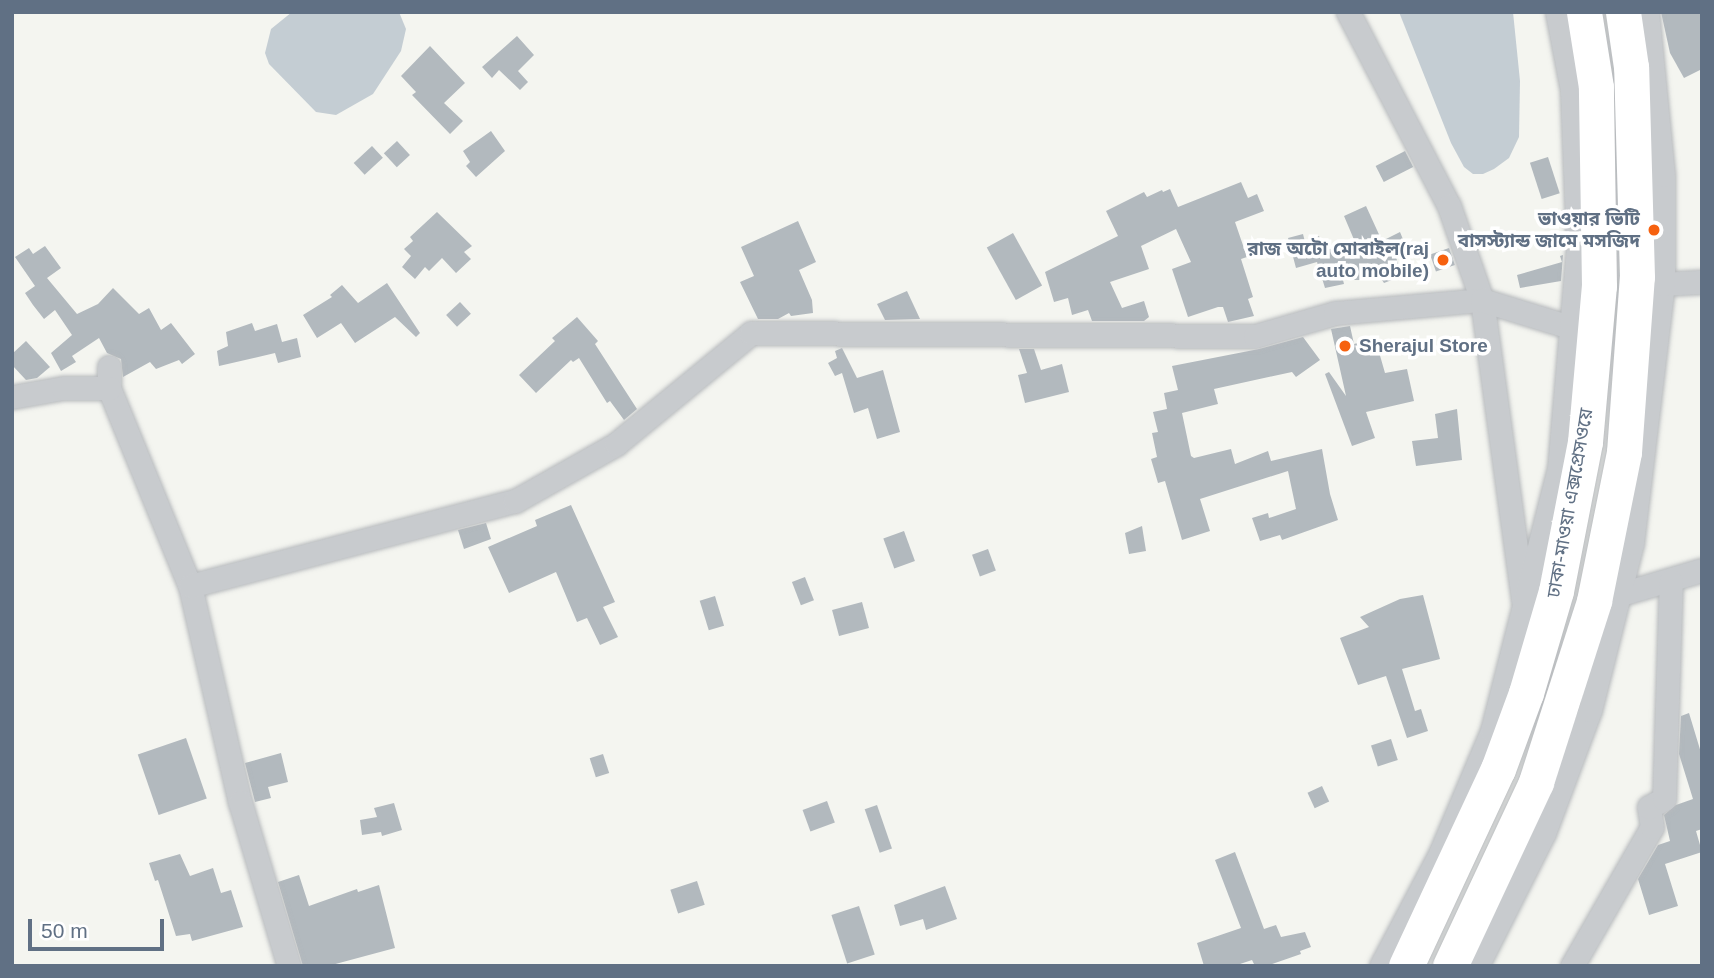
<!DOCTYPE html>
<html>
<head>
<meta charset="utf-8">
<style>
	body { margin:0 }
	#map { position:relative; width:1714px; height:978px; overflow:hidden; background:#f4f5f0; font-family:Arial,"Noto Sans Bengali",sans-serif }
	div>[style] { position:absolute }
	.water>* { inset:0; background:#c4cdd3 }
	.building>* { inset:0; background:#b2b9be; transform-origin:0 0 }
	.roads { filter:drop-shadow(0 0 2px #b7babd) drop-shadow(0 0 2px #b7babd) }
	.minor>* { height:23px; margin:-11.5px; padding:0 11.5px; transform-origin:11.5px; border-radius:11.5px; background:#c8cbce }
	.highway>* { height:35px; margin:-17.5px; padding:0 17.5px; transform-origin:17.5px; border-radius:17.5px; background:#fff }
	.dots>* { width:19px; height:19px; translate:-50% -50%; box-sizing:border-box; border:4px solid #fff; border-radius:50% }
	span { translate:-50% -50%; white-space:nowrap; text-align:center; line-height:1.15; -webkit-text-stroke:7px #fff; paint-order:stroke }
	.poi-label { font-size:19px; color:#607084; font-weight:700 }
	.right { translate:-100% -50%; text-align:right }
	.left { translate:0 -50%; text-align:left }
	.street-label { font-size:19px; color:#607084 }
	.frame { position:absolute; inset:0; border:14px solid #607084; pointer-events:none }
	.scale { position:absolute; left:28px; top:919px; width:136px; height:32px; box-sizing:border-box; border:4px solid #607084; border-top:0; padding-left:9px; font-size:21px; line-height:24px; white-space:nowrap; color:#607084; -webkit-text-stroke:5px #fff; paint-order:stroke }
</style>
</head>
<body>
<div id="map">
	<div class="water">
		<div style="clip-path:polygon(292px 12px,399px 12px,406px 29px,401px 51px,373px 94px,336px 115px,316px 112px,269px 64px,265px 53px,271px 29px)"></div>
		<div style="clip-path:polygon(1399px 12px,1513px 12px,1520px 81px,1519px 137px,1509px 158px,1494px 169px,1483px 174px,1473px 174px,1464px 167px,1451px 143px)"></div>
	</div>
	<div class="building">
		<div style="clip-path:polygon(1661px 12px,1702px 12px,1702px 69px,1684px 78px,1670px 53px)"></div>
		<div style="clip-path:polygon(517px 36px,534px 55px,518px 71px,528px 82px,520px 90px,499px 70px,492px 78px,482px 67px)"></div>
		<div style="clip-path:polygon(430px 46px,465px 83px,444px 103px,463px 121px,450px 134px,412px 95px,416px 92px,401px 76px)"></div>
		<div style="clip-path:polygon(491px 131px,505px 151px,476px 177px,466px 166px,470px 162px,463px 151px)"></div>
		<div style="left:397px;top:141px;width:19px;height:18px;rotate:47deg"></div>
		<div style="left:372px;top:146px;width:16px;height:25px;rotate:47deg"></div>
		<div style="left:1405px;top:151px;width:18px;height:33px;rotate:63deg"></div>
		<div style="left:1548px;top:157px;width:38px;height:19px;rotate:72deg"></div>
		<div style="clip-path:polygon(1241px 182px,1248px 198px,1257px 194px,1264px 211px,1235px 222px,1247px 257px,1241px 259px,1253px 297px,1248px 299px,1254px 316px,1228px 322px,1223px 307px,1218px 307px,1188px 317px,1172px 269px,1191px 262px,1176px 229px,1141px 246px,1149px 269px,1110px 282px,1122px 308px,1144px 301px,1149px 317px,1144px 321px,1092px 321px,1088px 310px,1072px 315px,1068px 298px,1054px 302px,1045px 272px,1118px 236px,1106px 211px,1144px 192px,1147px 197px,1162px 190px,1163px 192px,1170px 189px,1178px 207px)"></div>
		<div style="clip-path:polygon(1366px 206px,1382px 241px,1400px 232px,1407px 249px,1395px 254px,1402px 276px,1384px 283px,1382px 280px,1343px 280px,1344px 284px,1325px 288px,1317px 262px,1296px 268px,1288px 238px,1303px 234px,1305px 242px,1319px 236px,1324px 250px,1355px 242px,1344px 216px)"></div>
		<div style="clip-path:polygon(437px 212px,472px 246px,464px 252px,471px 259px,456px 273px,442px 258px,429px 271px,425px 267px,415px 279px,402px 267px,411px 256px,404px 249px,413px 241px,410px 237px)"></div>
		<div style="clip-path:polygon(798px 221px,816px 262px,799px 270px,812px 300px,813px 313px,791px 316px,789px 313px,778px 319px,758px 319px,740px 282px,754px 276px,741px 247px)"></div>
		<div style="left:1013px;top:233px;width:60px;height:30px;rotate:61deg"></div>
		<div style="clip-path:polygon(45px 246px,61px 268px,47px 278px,77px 314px,98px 304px,113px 288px,139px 314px,149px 308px,161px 330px,171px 323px,195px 354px,182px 364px,179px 360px,156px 369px,150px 362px,123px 377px,121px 359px,107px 353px,99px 338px,72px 356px,76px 362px,61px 371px,51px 353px,72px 335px,55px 310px,44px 319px,33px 305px,25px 293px,35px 286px,15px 257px,29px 248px,33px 254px)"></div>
		<div style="left:1449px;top:248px;width:18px;height:20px;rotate:71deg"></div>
		<div style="clip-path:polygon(1563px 255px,1561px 281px,1520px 288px,1517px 275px,1562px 262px,1560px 256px)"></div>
		<div style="clip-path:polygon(387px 283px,420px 333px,416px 337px,395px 317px,355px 343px,341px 323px,317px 338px,303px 315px,332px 297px,330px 295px,342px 285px,358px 303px)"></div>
		<div style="clip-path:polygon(907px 291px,920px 319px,885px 320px,877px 304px)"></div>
		<div style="left:460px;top:302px;width:16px;height:19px;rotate:47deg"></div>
		<div style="clip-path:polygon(577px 317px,598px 341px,595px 344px,637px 409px,624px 420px,610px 401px,607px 403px,579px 358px,573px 362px,571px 360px,536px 393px,519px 375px,555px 341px,552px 338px)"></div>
		<div style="clip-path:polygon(252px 323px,255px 331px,277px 324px,282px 342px,297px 338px,301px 357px,278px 363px,275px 353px,219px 366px,217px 351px,228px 346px,226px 332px)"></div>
		<div style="clip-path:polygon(1350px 326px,1354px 344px,1375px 338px,1385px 373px,1407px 369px,1414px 401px,1366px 412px,1375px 438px,1352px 446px,1325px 374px,1329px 372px,1346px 396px,1331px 329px)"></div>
		<div style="clip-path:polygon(1303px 337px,1320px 360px,1296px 377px,1292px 372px,1214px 389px,1218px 404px,1182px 413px,1191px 456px,1194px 458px,1231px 449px,1235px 464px,1268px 451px,1271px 461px,1322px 449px,1330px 494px,1338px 520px,1282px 540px,1280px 535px,1260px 541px,1252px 518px,1268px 513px,1269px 518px,1296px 509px,1288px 471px,1200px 499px,1210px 531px,1182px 540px,1165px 481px,1158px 483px,1151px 459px,1157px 457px,1152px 433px,1158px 432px,1153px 412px,1167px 409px,1164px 393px,1178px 390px,1172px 366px,1259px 349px)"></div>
		<div style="clip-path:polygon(26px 341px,50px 367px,37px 378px,26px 380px,12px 365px,12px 354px)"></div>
		<div style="clip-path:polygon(842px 348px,857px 378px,883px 370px,900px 432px,877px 439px,868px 408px,854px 413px,842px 373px,835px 376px,828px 363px,837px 358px,835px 351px)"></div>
		<div style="clip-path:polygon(1019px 349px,1034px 349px,1041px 370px,1062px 364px,1069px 392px,1025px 403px,1018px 375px,1027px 373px)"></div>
		<div style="clip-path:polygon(1457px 409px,1462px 460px,1416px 466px,1412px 441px,1438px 438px,1435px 414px)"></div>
		<div style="clip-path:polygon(571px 505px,615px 602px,603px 607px,618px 637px,600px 645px,587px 618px,577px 622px,556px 572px,509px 593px,488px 547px,537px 526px,535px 520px)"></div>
		<div style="clip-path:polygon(486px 523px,491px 539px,464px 549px,458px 530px)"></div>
		<div style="clip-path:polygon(1142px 526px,1146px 551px,1129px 554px,1125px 533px)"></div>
		<div style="left:904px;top:531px;width:32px;height:22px;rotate:70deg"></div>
		<div style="left:988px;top:549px;width:23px;height:17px;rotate:70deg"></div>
		<div style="left:805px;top:577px;width:25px;height:14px;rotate:69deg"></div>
		<div style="clip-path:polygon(1423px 595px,1440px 659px,1402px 669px,1415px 711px,1421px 709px,1428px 731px,1407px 738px,1386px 676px,1358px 685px,1340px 638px,1369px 627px,1360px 617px,1400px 599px)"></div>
		<div style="left:715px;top:596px;width:31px;height:16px;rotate:73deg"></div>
		<div style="left:862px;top:602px;width:27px;height:31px;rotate:75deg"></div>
		<div style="clip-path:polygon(1689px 713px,1702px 756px,1702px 829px,1696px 831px,1702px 852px,1665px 864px,1678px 906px,1649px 915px,1638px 879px,1658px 845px,1670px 841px,1664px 815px,1676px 805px,1693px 799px,1679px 754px,1681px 716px)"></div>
		<div style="left:186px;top:738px;width:64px;height:51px;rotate:71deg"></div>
		<div style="left:1391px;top:739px;width:22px;height:21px;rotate:72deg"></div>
		<div style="clip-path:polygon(281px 753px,288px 782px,268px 787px,271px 798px,255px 802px,245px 763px)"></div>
		<div style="left:603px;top:754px;width:20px;height:14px;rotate:72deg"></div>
		<div style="left:1322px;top:786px;width:17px;height:16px;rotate:65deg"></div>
		<div style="left:827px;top:801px;width:23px;height:26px;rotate:70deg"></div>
		<div style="clip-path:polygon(394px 803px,402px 830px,382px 836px,381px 832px,362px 835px,360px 820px,377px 817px,374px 808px)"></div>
		<div style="left:877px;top:805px;width:46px;height:13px;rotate:71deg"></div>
		<div style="clip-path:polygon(1235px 852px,1264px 929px,1276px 925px,1281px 937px,1305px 932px,1311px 947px,1300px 951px,1301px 954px,1266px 966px,1255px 966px,1252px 960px,1234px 966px,1204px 966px,1197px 943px,1241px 928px,1215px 860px)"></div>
		<div style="clip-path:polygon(180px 854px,190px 876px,213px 868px,221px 893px,231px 890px,243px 927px,192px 941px,190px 934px,176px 936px,158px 880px,155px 881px,149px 863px)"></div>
		<div style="clip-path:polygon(299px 875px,309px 906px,357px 889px,358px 892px,379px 885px,395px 948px,328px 966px,303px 966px,278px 882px)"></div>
		<div style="left:697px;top:881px;width:25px;height:28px;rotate:72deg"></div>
		<div style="clip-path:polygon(945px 886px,957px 919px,926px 930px,923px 919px,900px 926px,894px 905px)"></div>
		<div style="left:859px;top:906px;width:51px;height:29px;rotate:72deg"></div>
	</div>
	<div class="roads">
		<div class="minor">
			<div style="left:1348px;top:12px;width:219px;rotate:62.5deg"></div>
			<div style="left:1449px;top:206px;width:100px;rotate:70.7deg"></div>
			<div style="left:1482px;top:300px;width:303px;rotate:82.2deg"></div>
			<div style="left:1663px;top:284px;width:39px;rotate:-3deg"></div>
			<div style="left:109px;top:367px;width:21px;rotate:90deg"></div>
			<div style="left:109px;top:388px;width:214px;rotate:67.8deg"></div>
			<div style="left:190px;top:586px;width:222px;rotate:77deg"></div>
			<div style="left:240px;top:802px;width:171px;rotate:73.4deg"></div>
			<div style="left:12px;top:397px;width:52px;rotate:-10deg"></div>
			<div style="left:63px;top:388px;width:46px"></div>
			<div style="left:190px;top:586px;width:336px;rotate:-14.7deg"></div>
			<div style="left:515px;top:501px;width:116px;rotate:-29.4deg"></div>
			<div style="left:616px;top:444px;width:175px;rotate:-39.4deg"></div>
			<div style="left:751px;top:333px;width:504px;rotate:0.34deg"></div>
			<div style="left:1255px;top:336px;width:83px;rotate:-16deg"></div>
			<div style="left:1335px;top:313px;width:148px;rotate:-5.1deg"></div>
			<div style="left:1482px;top:300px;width:92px;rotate:17.1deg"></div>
			<div style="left:1621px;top:594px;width:84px;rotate:-16.5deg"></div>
			<div style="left:1381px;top:966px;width:127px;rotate:-62.2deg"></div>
			<div style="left:1440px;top:854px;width:134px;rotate:-67.1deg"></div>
			<div style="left:1492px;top:731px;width:270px;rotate:-75.7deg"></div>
			<div style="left:1559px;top:469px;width:222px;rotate:-85.1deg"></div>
			<div style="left:1578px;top:248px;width:158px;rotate:-92.2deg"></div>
			<div style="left:1572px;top:90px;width:79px;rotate:-100.9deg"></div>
			<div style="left:1477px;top:966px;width:149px;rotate:-63.3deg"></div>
			<div style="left:1544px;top:833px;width:131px;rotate:-69.5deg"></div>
			<div style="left:1590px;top:710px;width:172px;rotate:-75.9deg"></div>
			<div style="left:1632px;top:543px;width:261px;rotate:-83.2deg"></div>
			<div style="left:1663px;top:284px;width:109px;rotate:-90deg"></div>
			<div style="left:1663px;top:175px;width:164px;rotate:-95.6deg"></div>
			<div style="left:1572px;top:966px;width:160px;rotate:-60.1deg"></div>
			<div style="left:1652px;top:827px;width:20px;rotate:-99deg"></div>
			<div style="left:1649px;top:807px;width:17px;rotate:-28deg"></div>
			<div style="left:1664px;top:799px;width:218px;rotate:-88.2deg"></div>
		</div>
		<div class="highway">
			<div style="left:1406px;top:966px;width:217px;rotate:-65deg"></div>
			<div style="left:1498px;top:769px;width:81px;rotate:-69.8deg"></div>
			<div style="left:1526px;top:693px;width:106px;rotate:-73.6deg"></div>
			<div style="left:1556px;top:591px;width:152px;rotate:-79deg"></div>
			<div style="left:1585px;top:442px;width:157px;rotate:-84.9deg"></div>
			<div style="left:1599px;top:286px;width:199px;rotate:-90.9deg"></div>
			<div style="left:1596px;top:87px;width:76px;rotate:-99.1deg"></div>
			<div style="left:1450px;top:966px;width:203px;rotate:-64.9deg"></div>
			<div style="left:1536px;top:782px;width:190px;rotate:-72.2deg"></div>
			<div style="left:1594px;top:601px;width:152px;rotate:-78.6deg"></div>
			<div style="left:1624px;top:452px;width:175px;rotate:-85.8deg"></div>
			<div style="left:1637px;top:277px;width:210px;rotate:-91.6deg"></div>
			<div style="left:1631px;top:67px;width:56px;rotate:-98.3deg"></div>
		</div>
	</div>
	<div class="dots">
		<div style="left:1654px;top:230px;background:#f6610f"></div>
		<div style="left:1443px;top:260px;background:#f6610f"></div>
		<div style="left:1345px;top:346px;background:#f6610f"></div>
	</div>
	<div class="poi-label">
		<span class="right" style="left:1640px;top:230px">ভাওয়ার ভিটি<br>বাসস্ট্যান্ড জামে মসজিদ</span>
		<span class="right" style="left:1429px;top:260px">রাজ অটো মোবাইল(raj<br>auto mobile)</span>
		<span class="left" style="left:1359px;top:346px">Sherajul Store</span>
	</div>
	<div class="street-label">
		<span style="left:1570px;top:503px;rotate:-80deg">ঢাকা-মাওয়া এক্সপ্রেসওয়ে</span>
	</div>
	<div class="frame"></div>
	<div class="scale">50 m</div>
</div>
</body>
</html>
